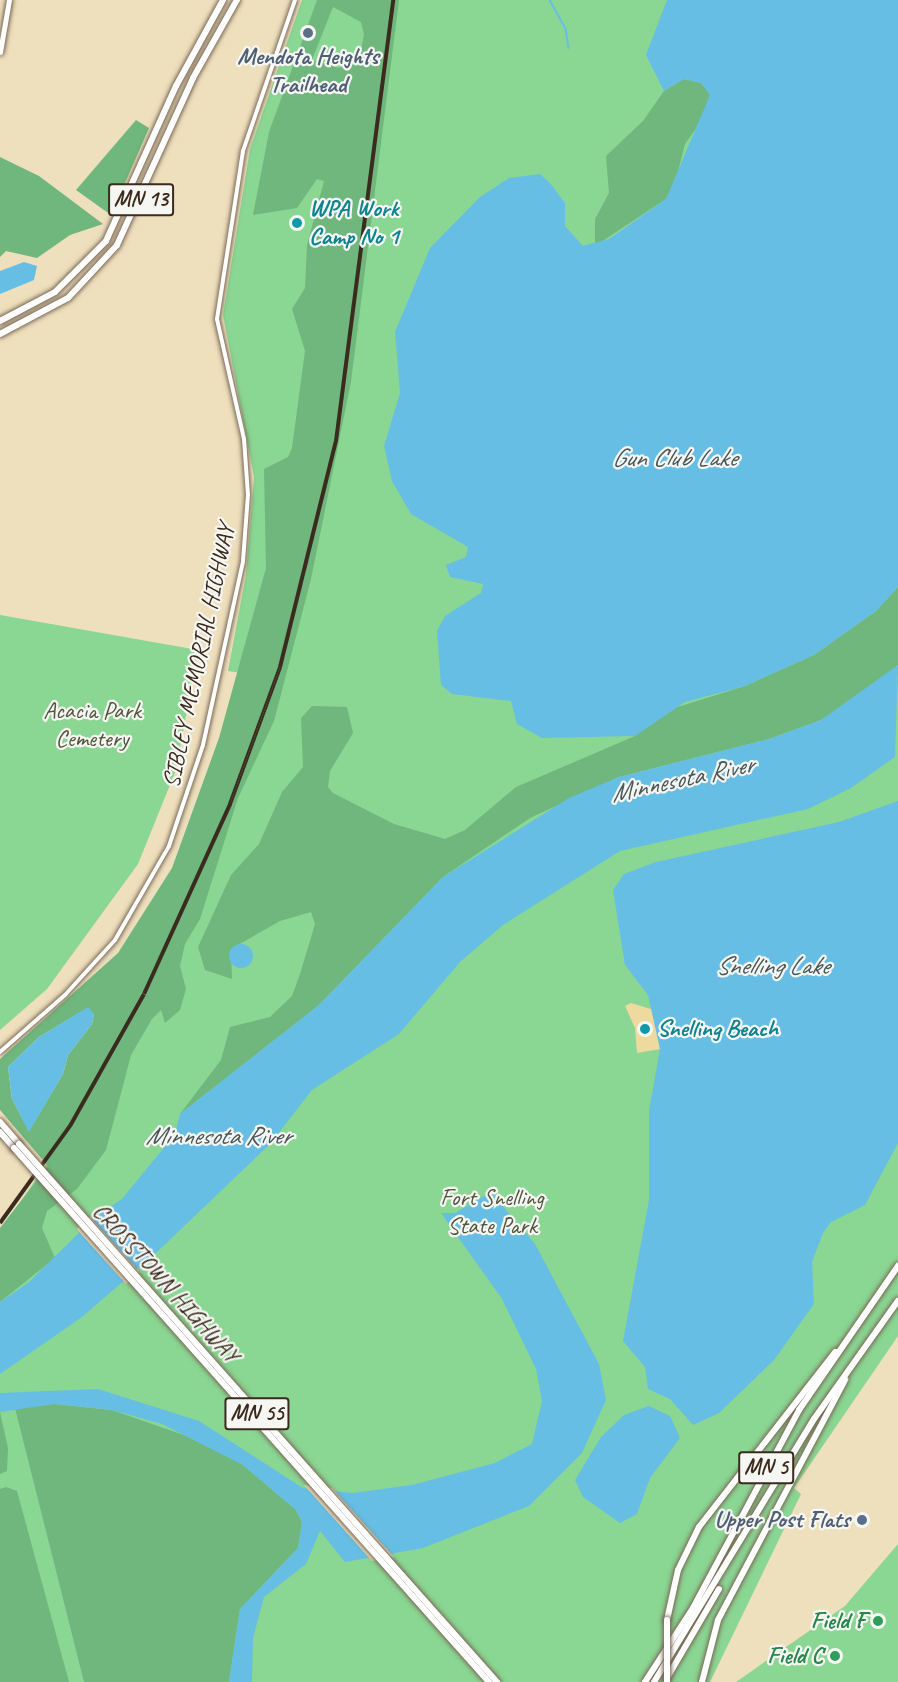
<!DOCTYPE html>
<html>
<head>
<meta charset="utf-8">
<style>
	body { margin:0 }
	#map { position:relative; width:898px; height:1682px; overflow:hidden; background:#eedfbd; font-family:Caveat,sans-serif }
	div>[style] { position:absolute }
	.green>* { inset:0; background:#8ad693 }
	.forest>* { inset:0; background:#6fb77d }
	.sand>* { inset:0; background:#eeda9e }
	.water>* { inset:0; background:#67bee4 }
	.round { border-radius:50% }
	.pier>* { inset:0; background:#eedfbd; transform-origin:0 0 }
	.stream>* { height:1.5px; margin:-0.75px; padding:0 0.75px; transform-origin:0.75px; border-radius:0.75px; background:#67bee4 }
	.roads { filter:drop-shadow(0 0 2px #7a6956) drop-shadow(0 0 2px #7a6956) }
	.minor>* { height:4px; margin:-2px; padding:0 2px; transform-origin:2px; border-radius:2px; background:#fff }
	.major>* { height:5px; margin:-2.5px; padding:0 2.5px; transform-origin:2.5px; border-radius:2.5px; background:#fff }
	.highway>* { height:6px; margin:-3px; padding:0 3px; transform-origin:3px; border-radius:3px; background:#fff }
	.rail>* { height:4px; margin-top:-2px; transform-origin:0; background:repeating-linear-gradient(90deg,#f6f6f2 0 4.5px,#3b2a1e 0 9px); box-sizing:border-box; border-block:2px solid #3b2a1e }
	.bridges { filter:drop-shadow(0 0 2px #7a6956) drop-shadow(0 0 2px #7a6956) }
	.highway-bridge>* { height:6px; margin:-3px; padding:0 3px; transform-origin:3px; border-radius:3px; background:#fff }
	.dots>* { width:16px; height:16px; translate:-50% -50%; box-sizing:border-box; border:3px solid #f6f6f2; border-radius:50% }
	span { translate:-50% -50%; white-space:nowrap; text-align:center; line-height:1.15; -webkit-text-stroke:4.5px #f6f6f2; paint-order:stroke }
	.shield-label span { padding:2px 4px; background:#f6f6f2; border:2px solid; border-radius:4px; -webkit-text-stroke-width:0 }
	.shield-label { font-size:22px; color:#3b2a1e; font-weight:700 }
	.service-label { font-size:24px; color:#4e5e75; font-weight:700 }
	.right { translate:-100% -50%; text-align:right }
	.culture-label { font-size:24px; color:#0d838f; font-weight:700 }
	.left { translate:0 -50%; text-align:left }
	.street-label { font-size:24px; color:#3b2a1e }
	.park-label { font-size:24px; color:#4f553b }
	.leisure-label { font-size:24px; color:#27864d; font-weight:700 }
	.water-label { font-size:26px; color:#485659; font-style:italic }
</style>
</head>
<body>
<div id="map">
	<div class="green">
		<div style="clip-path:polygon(302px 0,898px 0,898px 1336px,794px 1488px,801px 1494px,710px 1682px,0 1682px,0 1232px,89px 1101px,280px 679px,228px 671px,246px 575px,254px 477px,223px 315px,250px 149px)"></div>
		<div style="clip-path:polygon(0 615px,198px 650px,176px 770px,138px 864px,47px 989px,0 1030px)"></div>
		<div style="clip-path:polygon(898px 1544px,898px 1682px,736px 1682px,845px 1606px)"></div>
	</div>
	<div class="forest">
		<div style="clip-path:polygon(evenodd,317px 0,399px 0,351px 382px,311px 579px,274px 721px,238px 798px,200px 919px,185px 944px,180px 966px,186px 989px,180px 1010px,165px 1023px,161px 1010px,152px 1019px,131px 1055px,106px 1150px,77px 1189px,47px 1211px,42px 1228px,55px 1258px,0 1302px,0 1228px,48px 1166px,0 1110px,0 1059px,118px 953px,172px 868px,219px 738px,266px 568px,264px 469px,288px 457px,292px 448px,305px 351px,292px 309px,305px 288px,307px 245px,324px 181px,317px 179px,297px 208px,253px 215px,269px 132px,317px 0,333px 7px,361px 22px,364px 34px,360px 57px,339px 68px,312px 60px,333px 7px,317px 0,79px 1013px,94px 1014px,92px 1024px,68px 1055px,63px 1074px,29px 1131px,12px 1099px,8px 1067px,39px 1037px,79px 1013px)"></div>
		<div style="clip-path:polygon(684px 79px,701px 83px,710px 94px,704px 117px,685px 144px,674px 187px,666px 199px,595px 246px,595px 219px,609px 193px,606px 156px,643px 121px,664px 91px)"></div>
		<div style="clip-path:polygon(136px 120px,149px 128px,111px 215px,76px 190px)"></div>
		<div style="clip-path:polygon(0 157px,39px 176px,103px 224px,70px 235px,37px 258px,6px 251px,0 257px)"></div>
		<div style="clip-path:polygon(898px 587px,898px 665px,861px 696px,821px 720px,769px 739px,619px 777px,530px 818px,443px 877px,319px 1005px,180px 1114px,221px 1060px,230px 1027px,270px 1017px,292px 996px,300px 974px,315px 924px,311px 912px,280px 921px,231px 949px,232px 979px,205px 970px,198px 947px,231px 875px,259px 844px,282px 792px,303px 767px,301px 718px,312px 706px,347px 707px,353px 733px,330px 771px,328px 787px,333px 793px,394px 824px,445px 839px,465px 830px,516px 787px,635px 736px,668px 710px,745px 686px,814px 655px,876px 611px)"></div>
		<div style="clip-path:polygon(55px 1404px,112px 1410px,201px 1441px,243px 1465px,296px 1510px,302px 1522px,298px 1548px,240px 1609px,229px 1682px,84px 1682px,15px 1408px)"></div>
		<div style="clip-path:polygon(0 1412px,8px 1448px,7px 1471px,0 1474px)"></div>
		<div style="clip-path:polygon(6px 1487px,17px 1491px,69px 1682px,0 1682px,0 1489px)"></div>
	</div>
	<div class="sand">
		<div style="clip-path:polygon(631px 1003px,654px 1010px,660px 1049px,637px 1053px,635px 1028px,625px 1006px)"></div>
	</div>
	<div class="water">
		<div style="clip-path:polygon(667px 0,898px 0,898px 587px,876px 611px,814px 655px,745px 686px,685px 702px,635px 736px,542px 738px,517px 724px,511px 701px,452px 694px,441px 685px,437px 631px,445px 616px,481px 593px,483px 584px,450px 577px,446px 565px,466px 557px,468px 547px,411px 514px,392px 481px,384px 446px,400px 393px,395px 332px,430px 248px,480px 197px,509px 178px,540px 174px,550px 183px,565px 203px,565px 226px,583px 246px,609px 239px,666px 199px,710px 95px,701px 83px,684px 79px,664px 91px,646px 55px)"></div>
		<div style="clip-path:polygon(24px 262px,37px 266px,34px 280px,0 294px,0 271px)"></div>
		<div style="clip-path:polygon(898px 665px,895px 757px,851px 788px,808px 809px,620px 851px,503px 925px,460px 962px,399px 1034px,312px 1090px,270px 1144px,156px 1253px,82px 1317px,0 1374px,0 1302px,28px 1283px,96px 1216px,122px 1199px,175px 1134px,180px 1114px,319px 1005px,443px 877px,569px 798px,619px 777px,769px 739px,821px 720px)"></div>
		<div style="clip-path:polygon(898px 801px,898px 1143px,865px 1205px,831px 1222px,823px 1233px,812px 1262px,814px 1304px,774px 1360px,719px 1413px,693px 1425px,670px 1399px,648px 1389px,645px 1367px,623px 1341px,649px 1200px,649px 1111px,660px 1049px,648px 995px,625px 965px,613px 890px,624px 874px,656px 862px,839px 822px)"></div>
		<div class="round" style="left:229px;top:944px;width:24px;height:24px"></div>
		<div style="clip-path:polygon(88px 1007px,94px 1014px,92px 1024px,68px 1055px,63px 1074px,29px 1132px,12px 1099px,8px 1067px,39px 1037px)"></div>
		<div style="clip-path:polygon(491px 1192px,535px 1244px,599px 1364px,606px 1400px,582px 1453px,529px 1506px,423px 1548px,345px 1562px,320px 1531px,306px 1564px,264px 1597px,253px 1638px,252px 1682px,229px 1682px,240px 1609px,298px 1548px,302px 1522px,296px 1510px,243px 1465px,162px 1424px,112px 1410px,55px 1404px,0 1412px,0 1393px,98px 1389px,199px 1421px,303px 1488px,353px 1493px,412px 1485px,495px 1463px,532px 1444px,542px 1401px,536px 1369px,502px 1299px,441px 1213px,455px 1213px)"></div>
		<div style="clip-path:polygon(649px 1406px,670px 1416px,680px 1438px,650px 1478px,637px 1514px,620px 1523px,583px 1497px,575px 1480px,601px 1437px,624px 1415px)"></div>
	</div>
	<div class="pier">
		<div style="left:90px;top:1217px;width:74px;height:18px;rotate:48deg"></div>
		<div style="clip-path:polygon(304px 1485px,332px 1488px,394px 1557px,372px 1561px)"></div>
	</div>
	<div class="stream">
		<div style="left:550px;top:0;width:33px;rotate:61deg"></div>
		<div style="left:566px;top:29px;width:19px;rotate:81deg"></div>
	</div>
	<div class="roads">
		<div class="minor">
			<div style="left:0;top:1052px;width:86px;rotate:-41.2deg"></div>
			<div style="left:65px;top:995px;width:74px;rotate:-47.7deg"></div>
			<div style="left:115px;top:940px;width:108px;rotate:-60.1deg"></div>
			<div style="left:169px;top:846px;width:107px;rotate:-71.4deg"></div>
			<div style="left:203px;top:745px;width:188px;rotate:-77.7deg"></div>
			<div style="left:243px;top:561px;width:66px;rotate:-85.7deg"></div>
			<div style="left:248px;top:495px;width:56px;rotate:-94.1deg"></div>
			<div style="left:244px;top:439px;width:123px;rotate:-102.7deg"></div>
			<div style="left:217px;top:319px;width:170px;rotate:-81.2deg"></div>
			<div style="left:243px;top:151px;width:160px;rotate:-71deg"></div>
		</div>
		<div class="major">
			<div style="left:0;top:52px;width:53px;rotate:-80.2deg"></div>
		</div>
		<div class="highway">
			<div style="left:0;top:321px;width:62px;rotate:-27.8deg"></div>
			<div style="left:55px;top:292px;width:72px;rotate:-45deg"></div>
			<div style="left:106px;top:241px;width:170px;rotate:-65.7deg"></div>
			<div style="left:176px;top:86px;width:98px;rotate:-61.3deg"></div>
			<div style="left:0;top:334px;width:77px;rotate:-27.9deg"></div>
			<div style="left:68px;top:298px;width:72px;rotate:-47.2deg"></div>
			<div style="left:117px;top:245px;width:183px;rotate:-65.5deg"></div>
			<div style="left:193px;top:78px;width:90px;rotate:-60.6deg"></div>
			<div style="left:0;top:1122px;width:29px;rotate:49deg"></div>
			<div style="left:0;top:1132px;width:21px;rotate:49deg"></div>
			<div style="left:667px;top:1620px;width:51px;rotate:-77.6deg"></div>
			<div style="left:678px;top:1570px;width:48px;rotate:-64deg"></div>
			<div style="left:699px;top:1527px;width:222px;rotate:-52.1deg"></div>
			<div style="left:667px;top:1678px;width:103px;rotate:-59.7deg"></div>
			<div style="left:645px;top:1682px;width:88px;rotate:-57deg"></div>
			<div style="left:693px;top:1608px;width:225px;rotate:-61.8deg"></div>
			<div style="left:799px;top:1410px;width:175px;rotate:-55.5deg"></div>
			<div style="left:654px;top:1682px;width:308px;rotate:-58.7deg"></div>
			<div style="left:814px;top:1419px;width:145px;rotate:-54.6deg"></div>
			<div style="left:702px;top:1682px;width:64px;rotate:-75.5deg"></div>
			<div style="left:718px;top:1620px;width:272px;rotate:-62.1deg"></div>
		</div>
	</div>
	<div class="rail">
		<div style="left:0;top:1223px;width:120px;rotate:-54.2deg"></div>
		<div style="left:70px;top:1126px;width:151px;rotate:-60.7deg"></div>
		<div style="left:144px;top:994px;width:209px;rotate:-65.6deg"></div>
		<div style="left:230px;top:804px;width:146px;rotate:-69.9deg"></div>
		<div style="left:280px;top:667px;width:233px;rotate:-76.1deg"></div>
		<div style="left:336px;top:441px;width:445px;rotate:-82.6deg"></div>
	</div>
	<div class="bridges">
		<div class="highway-bridge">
			<div style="left:19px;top:1144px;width:720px;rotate:48.38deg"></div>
			<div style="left:14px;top:1148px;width:715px;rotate:48.35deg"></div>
			<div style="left:667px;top:1620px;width:62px;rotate:90deg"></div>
		</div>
	</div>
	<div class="dots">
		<div style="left:308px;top:33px;background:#5c6f8a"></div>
		<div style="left:297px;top:223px;background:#0f9aa8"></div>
		<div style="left:645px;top:1029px;background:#0f9aa8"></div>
		<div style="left:862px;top:1520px;background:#5c6f8a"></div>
		<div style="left:878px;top:1621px;background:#2e9e5b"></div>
		<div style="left:835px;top:1656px;background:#2e9e5b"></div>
	</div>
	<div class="shield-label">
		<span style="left:141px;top:200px">MN 13</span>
		<span style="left:257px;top:1414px">MN 55</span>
		<span style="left:766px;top:1468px">MN 5</span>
	</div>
	<div class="service-label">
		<span style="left:308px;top:71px">Mendota Heights<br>Trailhead</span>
		<span class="right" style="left:850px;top:1520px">Upper Post Flats</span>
	</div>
	<div class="culture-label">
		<span class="left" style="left:309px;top:223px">WPA Work<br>Camp No 1</span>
		<span class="left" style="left:657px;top:1029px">Snelling Beach</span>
	</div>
	<div class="street-label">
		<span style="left:199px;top:656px;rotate:-78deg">SIBLEY MEMORIAL HIGHWAY</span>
		<span style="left:166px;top:1283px;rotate:48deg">CROSSTOWN HIGHWAY</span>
	</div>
	<div class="park-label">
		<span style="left:92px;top:725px">Acacia Park<br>Cemetery</span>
		<span style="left:492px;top:1212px">Fort Snelling<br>State Park</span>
	</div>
	<div class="leisure-label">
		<span class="right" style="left:866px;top:1621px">Field F</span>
		<span class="right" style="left:823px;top:1656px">Field C</span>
	</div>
	<div class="water-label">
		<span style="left:674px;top:458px">Gun Club Lake</span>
		<span style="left:682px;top:779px;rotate:-12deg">Minnesota River</span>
		<span style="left:772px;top:966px">Snelling Lake</span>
		<span style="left:218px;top:1136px">Minnesota River</span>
	</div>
</div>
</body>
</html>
